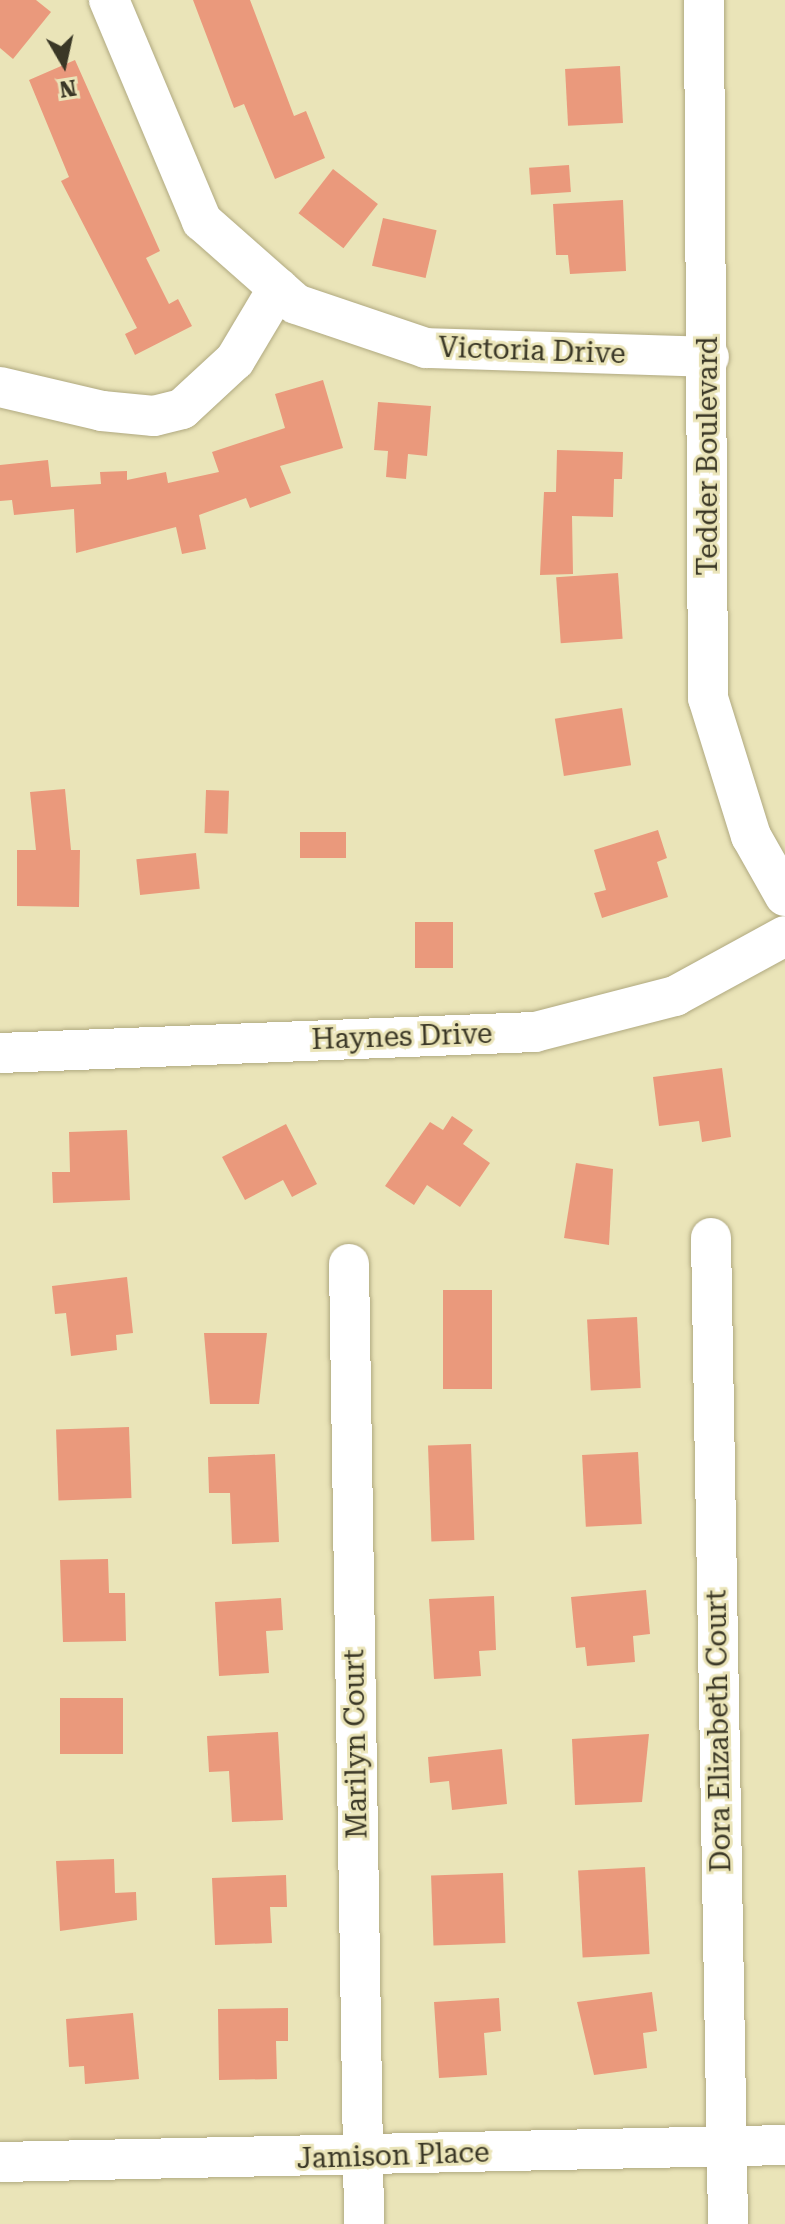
<!DOCTYPE html>
<html>
<head>
<meta charset="utf-8">
<style>
	body { margin:0 }
	#map { position:relative; width:785px; height:2224px; overflow:hidden; background:#eae4b8; font-family:"Roboto Serif",serif }
	div>[style] { position:absolute }
	.building>* { inset:0; background:#ea997c; transform-origin:0 0 }
	.roads { filter:drop-shadow(0 0 2px #b0a980) drop-shadow(0 0 2px #b0a980) }
	.minor>* { height:40px; margin:-20px; padding:0 20px; transform-origin:20px; border-radius:20px; background:#fff }
	span { translate:-50% -50%; white-space:nowrap; text-align:center; line-height:1.15; -webkit-text-stroke:6px #eae4b8; paint-order:stroke }
	.street-label { font-size:28px; color:#3a3726 }
	.north { position:absolute; left:24px; top:24px; width:80px; height:80px; -webkit-text-stroke:6px #eae4b8; paint-order:stroke; rotate:171deg; font-size:22px; font-weight:700; line-height:32px; text-align:center; color:#3a3726 }
	.north::after { content:''; display:block; margin:auto; width:28px; height:36px; background:#3a3726; clip-path:polygon(50% 0,100% 100%,50% 72%,0 100%) }
</style>
</head>
<body>
<div id="map">
	<div class="building">
		<div style="clip-path:polygon(0 0,36px 0,51px 12px,13px 59px,0 48px)"></div>
		<div style="clip-path:polygon(193px 0,250px 0,294px 116px,306px 111px,325px 158px,275px 179px,244px 104px,234px 108px)"></div>
		<div style="clip-path:polygon(75px 60px,160px 251px,146px 258px,169px 304px,178px 299px,192px 326px,135px 355px,125px 334px,137px 328px,61px 181px,69px 177px,29px 80px)"></div>
		<div style="left:620px;top:66px;width:57px;height:55px;rotate:87deg"></div>
		<div style="left:569px;top:165px;width:27px;height:40px;rotate:86deg"></div>
		<div style="left:333px;top:169px;width:57px;height:56px;rotate:38deg"></div>
		<div style="clip-path:polygon(623px 200px,626px 271px,570px 274px,568px 255px,556px 255px,553px 204px)"></div>
		<div style="left:383px;top:218px;width:55px;height:49px;rotate:13deg"></div>
		<div style="clip-path:polygon(323px 380px,343px 448px,280px 466px,291px 493px,250px 508px,246px 498px,199px 515px,206px 549px,182px 554px,176px 527px,76px 553px,74px 509px,14px 515px,12px 500px,0 501px,0 465px,48px 460px,51px 487px,101px 484px,100px 472px,127px 471px,127px 480px,166px 472px,168px 483px,219px 472px,212px 452px,285px 428px,275px 394px)"></div>
		<div style="clip-path:polygon(378px 402px,431px 406px,427px 456px,408px 454px,406px 479px,386px 477px,388px 451px,374px 450px)"></div>
		<div style="clip-path:polygon(557px 450px,623px 452px,622px 479px,614px 479px,613px 517px,572px 516px,573px 574px,540px 575px,544px 492px,556px 492px)"></div>
		<div style="left:618px;top:573px;width:66px;height:62px;rotate:86deg"></div>
		<div style="left:622px;top:708px;width:58px;height:68px;rotate:81deg"></div>
		<div style="clip-path:polygon(65px 789px,71px 850px,80px 850px,79px 907px,17px 906px,17px 850px,36px 850px,30px 792px)"></div>
		<div style="left:206px;top:790px;width:23px;height:43px;rotate:2deg"></div>
		<div style="clip-path:polygon(658px 830px,667px 858px,657px 862px,668px 897px,602px 918px,594px 893px,606px 890px,594px 850px)"></div>
		<div style="left:300px;top:832px;width:46px;height:26px"></div>
		<div style="left:196px;top:853px;width:36px;height:60px;rotate:84deg"></div>
		<div style="left:415px;top:922px;width:38px;height:46px"></div>
		<div style="clip-path:polygon(722px 1068px,731px 1137px,702px 1142px,699px 1121px,659px 1126px,653px 1077px)"></div>
		<div style="clip-path:polygon(452px 1116px,473px 1130px,463px 1144px,490px 1163px,460px 1207px,427px 1185px,414px 1205px,385px 1186px,430px 1122px,443px 1130px)"></div>
		<div style="clip-path:polygon(286px 1124px,317px 1184px,292px 1197px,283px 1180px,245px 1200px,222px 1157px)"></div>
		<div style="clip-path:polygon(127px 1130px,130px 1200px,53px 1203px,52px 1172px,70px 1172px,69px 1132px)"></div>
		<div style="clip-path:polygon(576px 1163px,613px 1169px,609px 1245px,564px 1238px)"></div>
		<div style="clip-path:polygon(127px 1277px,133px 1333px,116px 1335px,117px 1350px,71px 1356px,66px 1313px,55px 1314px,52px 1286px)"></div>
		<div style="left:443px;top:1290px;width:49px;height:99px"></div>
		<div style="left:637px;top:1317px;width:71px;height:50px;rotate:87deg"></div>
		<div style="clip-path:polygon(204px 1333px,267px 1333px,259px 1404px,210px 1404px)"></div>
		<div style="left:129px;top:1427px;width:71px;height:73px;rotate:88deg"></div>
		<div style="left:471px;top:1444px;width:96px;height:43px;rotate:88deg"></div>
		<div style="left:638px;top:1452px;width:72px;height:56px;rotate:87deg"></div>
		<div style="clip-path:polygon(275px 1454px,279px 1542px,232px 1544px,230px 1493px,209px 1493px,208px 1457px)"></div>
		<div style="clip-path:polygon(108px 1559px,109px 1593px,125px 1593px,126px 1641px,63px 1642px,60px 1560px)"></div>
		<div style="clip-path:polygon(646px 1590px,650px 1634px,633px 1636px,635px 1662px,587px 1666px,585px 1647px,576px 1648px,571px 1597px)"></div>
		<div style="clip-path:polygon(494px 1596px,496px 1650px,479px 1651px,481px 1676px,434px 1679px,429px 1599px)"></div>
		<div style="clip-path:polygon(281px 1598px,283px 1630px,266px 1631px,269px 1673px,219px 1676px,215px 1602px)"></div>
		<div style="left:60px;top:1698px;width:63px;height:56px"></div>
		<div style="clip-path:polygon(278px 1732px,283px 1820px,232px 1822px,229px 1771px,209px 1772px,207px 1736px)"></div>
		<div style="clip-path:polygon(649px 1734px,642px 1802px,575px 1805px,572px 1739px)"></div>
		<div style="clip-path:polygon(502px 1749px,507px 1804px,452px 1810px,449px 1781px,430px 1783px,428px 1757px)"></div>
		<div style="clip-path:polygon(114px 1859px,115px 1893px,136px 1892px,137px 1920px,60px 1931px,56px 1861px)"></div>
		<div style="left:645px;top:1867px;width:87px;height:67px;rotate:87deg"></div>
		<div style="left:503px;top:1873px;width:70px;height:72px;rotate:88deg"></div>
		<div style="clip-path:polygon(286px 1875px,287px 1907px,270px 1907px,272px 1943px,215px 1945px,212px 1878px)"></div>
		<div style="clip-path:polygon(652px 1992px,657px 2031px,643px 2033px,647px 2068px,594px 2075px,577px 2002px)"></div>
		<div style="clip-path:polygon(499px 1998px,501px 2031px,484px 2033px,487px 2075px,439px 2078px,434px 2002px)"></div>
		<div style="clip-path:polygon(288px 2008px,288px 2041px,276px 2041px,277px 2079px,219px 2080px,218px 2009px)"></div>
		<div style="clip-path:polygon(133px 2013px,139px 2079px,85px 2084px,84px 2066px,69px 2067px,66px 2019px)"></div>
	</div>
	<div class="roads">
		<div class="minor">
			<div style="left:109px;top:0;width:240px;rotate:67.2deg"></div>
			<div style="left:202px;top:221px;width:125px;rotate:41.4deg"></div>
			<div style="left:296px;top:304px;width:137px;rotate:18.7deg"></div>
			<div style="left:426px;top:348px;width:283px;rotate:1.8deg"></div>
			<div style="left:704px;top:0;width:698px;rotate:89.67deg"></div>
			<div style="left:708px;top:698px;width:145px;rotate:72.7deg"></div>
			<div style="left:751px;top:836px;width:69px;rotate:60.5deg"></div>
			<div style="left:0;top:387px;width:105px;rotate:13.2deg"></div>
			<div style="left:102px;top:411px;width:52px;rotate:5.5deg"></div>
			<div style="left:154px;top:416px;width:29px;rotate:-14deg"></div>
			<div style="left:182px;top:409px;width:72px;rotate:-42.8deg"></div>
			<div style="left:235px;top:360px;width:84px;rotate:-59.2deg"></div>
			<div style="left:0;top:1053px;width:535px;rotate:-2.25deg"></div>
			<div style="left:535px;top:1032px;width:145px;rotate:-14.4deg"></div>
			<div style="left:675px;top:996px;width:125px;rotate:-28.6deg"></div>
			<div style="left:711px;top:1238px;width:986px;rotate:89.01deg"></div>
			<div style="left:349px;top:1264px;width:960px;rotate:89.1deg"></div>
			<div style="left:0;top:2162px;width:785px;rotate:-1.24deg"></div>
		</div>
	</div>
	<div class="street-label">
		<span style="left:532px;top:351px;rotate:2deg">Victoria Drive</span>
		<span style="left:708px;top:456px;rotate:-90deg">Tedder Boulevard</span>
		<span style="left:402px;top:1037px;rotate:-2deg">Haynes Drive</span>
		<span style="left:719px;top:1731px;rotate:-91deg">Dora Elizabeth Court</span>
		<span style="left:356px;top:1744px;rotate:-91deg">Marilyn Court</span>
		<span style="left:393px;top:2156px;rotate:-2deg">Jamison Place</span>
	</div>
	<div class="north">N</div>
</div>
</body>
</html>
